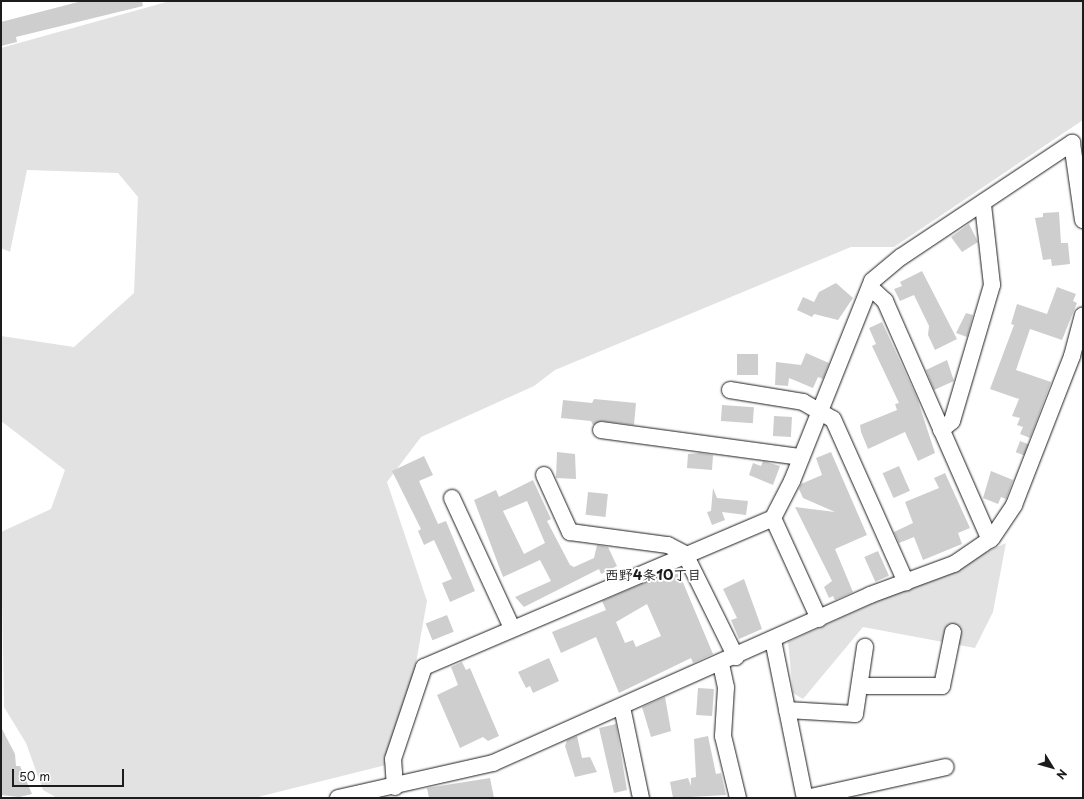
<!DOCTYPE html>
<html>
<head>
<meta charset="utf-8">
<style>
	body { margin:0 }
	#map { position:relative; width:1084px; height:799px; overflow:hidden; background:#fff; font-family:"Playpen Sans","Klee One",sans-serif }
	div>[style] { position:absolute }
	.green>* { inset:0; background:#e2e2e2 }
	.building>* { inset:0; background:#cecece; transform-origin:0 0 }
	.roads { filter:drop-shadow(0 0 1px #1c1c1c) drop-shadow(0 0 1px #1c1c1c) }
	.street>* { height:16px; margin:-8px; padding:0 8px; transform-origin:8px; border-radius:8px; background:#fff }
	span { translate:-50% -50%; white-space:nowrap; text-align:center; line-height:1.15; -webkit-text-stroke:4px #fff; paint-order:stroke }
	.neighbourhood-label { font-size:14px; color:#1c1c1c; font-weight:700 }
	.frame { position:absolute; inset:0; border:2px solid #1c1c1c; pointer-events:none }
	.north { position:absolute; left:1032px; top:747px; width:40px; height:40px; -webkit-text-stroke:3px #fff; paint-order:stroke; rotate:127deg; font-size:11px; font-weight:700; line-height:16px; text-align:center; color:#1c1c1c }
	.north::after { content:''; display:block; margin:auto; width:14px; height:18px; background:#1c1c1c; clip-path:polygon(50% 0,100% 100%,50% 72%,0 100%) }
	.scale { position:absolute; left:12px; top:769px; width:112px; height:18px; box-sizing:border-box; border:2px solid #1c1c1c; border-top:0; padding-left:5px; font-size:12px; line-height:14px; white-space:nowrap; color:#1c1c1c; -webkit-text-stroke:3px #fff; paint-order:stroke }
</style>
</head>
<body>
<div id="map">
	<div class="green">
		<div style="clip-path:polygon(170px 1px,1083px 1px,1083px 120px,894px 247px,851px 247px,555px 370px,534px 386px,421px 437px,387px 482px,427px 601px,414px 674px,386px 765px,254px 798px,57px 798px,43px 790px,26px 743px,4px 707px,1px 532px,51px 509px,65px 470px,1px 421px,1px 336px,74px 347px,134px 293px,138px 197px,118px 173px,27px 170px,10px 252px,1px 248px,1px 48px)"></div>
		<div style="clip-path:polygon(1006px 543px,993px 612px,975px 648px,863px 627px,803px 699px,793px 693px,788px 642px)"></div>
	</div>
	<div class="building">
		<div style="clip-path:polygon(82px 1px,142px 1px,143px 6px,16px 37px,17px 42px,1px 46px,1px 22px)"></div>
		<div style="clip-path:polygon(1059px 212px,1061px 243px,1068px 243px,1070px 264px,1052px 266px,1051px 259px,1043px 260px,1035px 218px,1043px 217px,1043px 213px)"></div>
		<div style="clip-path:polygon(969px 224px,978px 242px,962px 252px,951px 237px)"></div>
		<div style="clip-path:polygon(922px 271px,957px 339px,935px 350px,928px 335px,929px 326px,914px 295px,900px 301px,894px 289px,902px 286px,900px 282px)"></div>
		<div style="clip-path:polygon(836px 283px,853px 298px,838px 320px,814px 314px,812px 317px,797px 310px,803px 297px,814px 302px,819px 292px)"></div>
		<div style="clip-path:polygon(1057px 287px,1076px 294px,1073px 301px,1077px 303px,1062px 340px,1030px 329px,1016px 370px,1051px 382px,1030px 438px,1020px 434px,1023px 427px,1017px 425px,1020px 418px,1012px 416px,1019px 399px,990px 389px,1014px 325px,1011px 324px,1017px 304px,1047px 314px)"></div>
		<div style="clip-path:polygon(966px 313px,973px 315px,967px 337px,956px 333px)"></div>
		<div style="clip-path:polygon(882px 322px,917px 398px,935px 453px,918px 461px,905px 432px,868px 449px,861px 432px,860px 425px,897px 410px,895px 404px,899px 403px,872px 346px,876px 344px,869px 328px)"></div>
		<div style="clip-path:polygon(806px 353px,829px 363px,823px 379px,818px 377px,813px 388px,789px 378px,788px 386px,775px 385px,776px 362px,801px 365px)"></div>
		<div style="left:737px;top:354px;width:21px;height:21px"></div>
		<div style="clip-path:polygon(947px 360px,954px 381px,934px 390px,926px 370px)"></div>
		<div style="clip-path:polygon(594px 399px,636px 403px,634px 425px,602px 421px,593px 425px,591px 421px,561px 418px,563px 400px,592px 403px)"></div>
		<div style="left:722px;top:405px;width:32px;height:16px;rotate:4deg"></div>
		<div style="left:774px;top:416px;width:18px;height:20px;rotate:3deg"></div>
		<div style="left:1020px;top:441px;width:9px;height:12px;rotate:21deg"></div>
		<div style="clip-path:polygon(557px 452px,575px 454px,576px 479px,556px 478px)"></div>
		<div style="clip-path:polygon(831px 452px,867px 535px,835px 549px,853px 592px,835px 600px,833px 596px,829px 598px,824px 587px,832px 581px,795px 507px,835px 512px,803px 498px,799px 489px,801px 484px,822px 475px,816px 458px)"></div>
		<div style="clip-path:polygon(700px 453px,713px 455px,712px 470px,687px 468px,688px 454px)"></div>
		<div style="clip-path:polygon(424px 456px,433px 475px,419px 481px,438px 524px,446px 521px,475px 591px,450px 602px,442px 583px,452px 579px,434px 540px,424px 545px,418px 531px,421px 529px,392px 471px)"></div>
		<div style="clip-path:polygon(763px 461px,780px 466px,773px 485px,749px 475px,753px 463px,761px 466px)"></div>
		<div style="left:899px;top:466px;width:27px;height:18px;rotate:66deg"></div>
		<div style="clip-path:polygon(991px 471px,1013px 480px,1006px 499px,1001px 497px,998px 504px,983px 498px)"></div>
		<div style="clip-path:polygon(945px 473px,970px 528px,958px 533px,962px 544px,923px 560px,914px 537px,899px 543px,894px 532px,913px 523px,905px 502px,939px 488px,934px 478px)"></div>
		<div style="clip-path:polygon(evenodd,533px 480px,551px 519px,547px 521px,570px 565px,574px 567px,594px 558px,597px 545px,608px 547px,617px 566px,601px 574px,599px 569px,524px 607px,515px 597px,551px 581px,540px 560px,503px 577px,474px 500px,496px 490px,499px 497px,533px 480px,527px 501px,545px 543px,524px 554px,503px 511px,527px 501px)"></div>
		<div style="clip-path:polygon(713px 488px,717px 498px,748px 501px,746px 515px,722px 512px,725px 520px,712px 525px,707px 512px,711px 511px)"></div>
		<div style="left:588px;top:492px;width:20px;height:23px;rotate:6deg"></div>
		<div style="left:878px;top:551px;width:27px;height:15px;rotate:66deg"></div>
		<div style="clip-path:polygon(evenodd,672px 571px,674px 575px,679px 573px,713px 654px,693px 663px,691px 658px,619px 693px,596px 637px,561px 653px,552px 632px,606px 610px,602px 601px,672px 571px,647px 604px,661px 636px,636px 647px,633px 640px,625px 643px,616px 622px,647px 604px)"></div>
		<div style="clip-path:polygon(744px 579px,762px 629px,739px 639px,731px 620px,737px 618px,723px 589px)"></div>
		<div style="left:447px;top:615px;width:18px;height:23px;rotate:68deg"></div>
		<div style="clip-path:polygon(549px 658px,559px 681px,533px 693px,530px 686px,526px 688px,518px 672px)"></div>
		<div style="clip-path:polygon(462px 662px,466px 670px,470px 668px,499px 736px,488px 741px,483px 737px,460px 748px,437px 695px,458px 685px,451px 667px)"></div>
		<div style="left:698px;top:688px;width:16px;height:27px;rotate:4deg"></div>
		<div style="clip-path:polygon(665px 697px,671px 731px,651px 737px,642px 707px)"></div>
		<div style="clip-path:polygon(616px 724px,627px 790px,614px 793px,599px 728px)"></div>
		<div style="clip-path:polygon(1px 727px,15px 754px,16px 766px,20px 766px,32px 794px,19px 797px,1px 795px)"></div>
		<div style="clip-path:polygon(577px 736px,582px 758px,590px 757px,597px 772px,575px 777px,565px 746px,567px 740px)"></div>
		<div style="clip-path:polygon(708px 736px,716px 774px,721px 773px,726px 795px,673px 798px,670px 782px,688px 778px,691px 786px,691px 778px,696px 777px,694px 739px)"></div>
		<div style="clip-path:polygon(490px 778px,494px 798px,429px 798px,427px 788px)"></div>
	</div>
	<div class="roads">
		<div class="street">
			<div style="left:870px;top:287px;width:21px;rotate:43deg"></div>
			<div style="left:885px;top:301px;width:261px;rotate:66.3deg"></div>
			<div style="left:730px;top:390px;width:74px;rotate:9.3deg"></div>
			<div style="left:803px;top:402px;width:34px;rotate:30deg"></div>
			<div style="left:833px;top:419px;width:179px;rotate:65.9deg"></div>
			<div style="left:601px;top:430px;width:202px;rotate:7.7deg"></div>
			<div style="left:941px;top:430px;width:14px;rotate:-39deg"></div>
			<div style="left:952px;top:421px;width:142px;rotate:-73.6deg"></div>
			<div style="left:992px;top:285px;width:81px;rotate:-96.4deg"></div>
			<div style="left:544px;top:475px;width:63px;rotate:65.5deg"></div>
			<div style="left:570px;top:532px;width:99px;rotate:7.6deg"></div>
			<div style="left:668px;top:545px;width:19px;rotate:28deg"></div>
			<div style="left:685px;top:554px;width:115px;rotate:63.7deg"></div>
			<div style="left:452px;top:498px;width:143px;rotate:65.2deg"></div>
			<div style="left:773px;top:518px;width:111px;rotate:65.5deg"></div>
			<div style="left:773px;top:640px;width:161px;rotate:78.6deg"></div>
			<div style="left:721px;top:664px;width:24px;rotate:78deg"></div>
			<div style="left:726px;top:687px;width:49px;rotate:93.5deg"></div>
			<div style="left:723px;top:736px;width:64px;rotate:76.4deg"></div>
			<div style="left:860px;top:686px;width:82px"></div>
			<div style="left:942px;top:686px;width:55px;rotate:-78.5deg"></div>
			<div style="left:622px;top:707px;width:93px;rotate:78.2deg"></div>
			<div style="left:787px;top:710px;width:68px;rotate:3.4deg"></div>
			<div style="left:855px;top:714px;width:68px;rotate:-81.5deg"></div>
			<div style="left:395px;top:787px;width:28px;rotate:-94deg"></div>
			<div style="left:393px;top:759px;width:97px;rotate:-71.4deg"></div>
			<div style="left:424px;top:667px;width:379px;rotate:-23.1deg"></div>
			<div style="left:773px;top:518px;width:42px;rotate:-62.8deg"></div>
			<div style="left:792px;top:481px;width:215px;rotate:-68.2deg"></div>
			<div style="left:872px;top:281px;width:38px;rotate:-40deg"></div>
			<div style="left:901px;top:257px;width:206px;rotate:-33.7deg"></div>
			<div style="left:1072px;top:143px;width:78px;rotate:81.9deg"></div>
			<div style="left:338px;top:798px;width:159px;rotate:-12.7deg"></div>
			<div style="left:493px;top:763px;width:413px;rotate:-24deg"></div>
			<div style="left:870px;top:595px;width:90px;rotate:-20.3deg"></div>
			<div style="left:954px;top:564px;width:46px;rotate:-34.4deg"></div>
			<div style="left:992px;top:538px;width:40px;rotate:-56deg"></div>
			<div style="left:1014px;top:505px;width:160px;rotate:-68.7deg"></div>
			<div style="left:1072px;top:356px;width:42px;rotate:-75deg"></div>
			<div style="left:806px;top:798px;width:143px;rotate:-12.5deg"></div>
		</div>
	</div>
	<div class="neighbourhood-label">
		<span style="left:653px;top:575px">西野4条10丁目</span>
	</div>
	<div class="frame"></div>
	<div class="north">N</div>
	<div class="scale">50 m</div>
</div>
</body>
</html>
